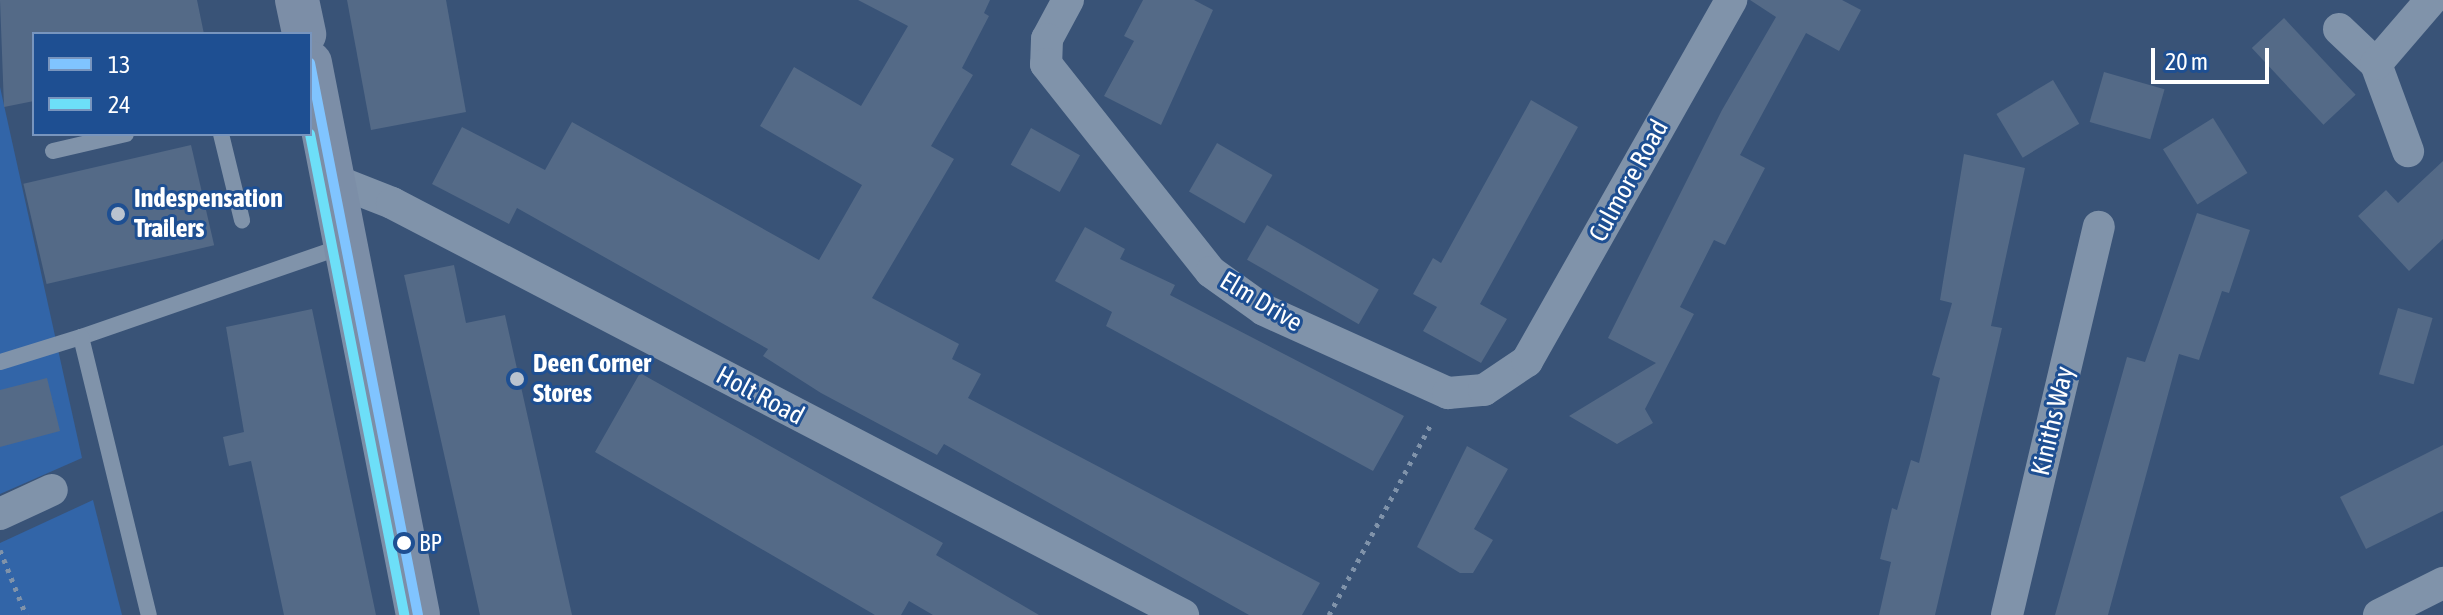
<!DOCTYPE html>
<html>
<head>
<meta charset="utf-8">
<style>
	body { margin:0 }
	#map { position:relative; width:2443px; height:615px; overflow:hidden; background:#395377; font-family:"Asap Condensed",sans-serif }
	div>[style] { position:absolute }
	.green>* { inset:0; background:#3265a8 }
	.building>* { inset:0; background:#546a87; transform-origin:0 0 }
	.path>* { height:5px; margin-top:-2.5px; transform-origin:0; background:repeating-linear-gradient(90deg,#8093aa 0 4px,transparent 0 10px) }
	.lane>* { height:16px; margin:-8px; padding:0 8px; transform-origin:8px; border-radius:8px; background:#8093aa }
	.street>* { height:32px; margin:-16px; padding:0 16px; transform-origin:16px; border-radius:16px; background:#8093aa }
	.secondary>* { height:44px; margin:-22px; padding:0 22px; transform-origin:22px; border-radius:22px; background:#7c8ea7 }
	.bus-1>* { height:10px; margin:-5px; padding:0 5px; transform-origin:5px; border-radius:5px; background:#80c4ff }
	.bus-2>* { height:10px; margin:-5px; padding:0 5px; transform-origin:5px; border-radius:5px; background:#6ddff8 }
	.dots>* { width:22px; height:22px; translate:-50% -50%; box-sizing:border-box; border:4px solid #1e4f92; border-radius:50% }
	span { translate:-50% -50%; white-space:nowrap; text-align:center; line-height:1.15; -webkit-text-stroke:6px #1e4f92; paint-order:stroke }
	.bus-label { font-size:24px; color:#fff }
	.left { translate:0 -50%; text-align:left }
	.street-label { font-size:26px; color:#fff }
	.poi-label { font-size:26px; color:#fff; font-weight:700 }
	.legend { position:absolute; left:32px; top:32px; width:280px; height:104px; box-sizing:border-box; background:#1e4f92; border:2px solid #7895be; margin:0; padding:10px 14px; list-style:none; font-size:24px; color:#fff }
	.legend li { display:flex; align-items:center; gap:16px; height:40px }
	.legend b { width:40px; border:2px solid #7895be }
	.scale { position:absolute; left:2151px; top:48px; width:118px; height:36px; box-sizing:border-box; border:4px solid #fff; border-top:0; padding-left:10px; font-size:24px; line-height:28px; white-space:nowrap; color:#fff; -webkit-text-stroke:6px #1e4f92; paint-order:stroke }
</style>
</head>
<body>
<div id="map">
	<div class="green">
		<div style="clip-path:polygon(0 87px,82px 458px,0 494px)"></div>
		<div style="clip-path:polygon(93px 500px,122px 615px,0 615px,0 543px)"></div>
	</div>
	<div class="building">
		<div style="clip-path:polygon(0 0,197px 0,204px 34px,34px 34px,34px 101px,4px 107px)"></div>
		<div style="clip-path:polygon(347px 0,446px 0,466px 112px,371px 130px)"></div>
		<div style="clip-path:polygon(858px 0,990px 0,984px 13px,989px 16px,962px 68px,973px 75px,931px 146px,954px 159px,872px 298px,959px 344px,952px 359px,981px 374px,968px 398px,1320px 583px,1302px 615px,1249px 615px,944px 444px,937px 455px,821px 393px,763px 356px,768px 349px,517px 208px,509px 224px,432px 184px,462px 127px,545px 170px,572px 122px,819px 260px,862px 185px,760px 126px,794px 67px,861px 106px,908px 26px)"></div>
		<div style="clip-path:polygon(1143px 0,1194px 0,1213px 10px,1161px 125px,1104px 96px,1134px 41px,1124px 36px)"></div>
		<div style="clip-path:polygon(1750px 0,1842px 0,1861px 10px,1839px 51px,1806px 33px,1740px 155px,1765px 168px,1725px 245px,1714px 240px,1680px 307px,1694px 314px,1645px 409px,1653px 423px,1617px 444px,1569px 416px,1656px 363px,1608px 338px,1722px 110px,1776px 17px)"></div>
		<div style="left:2284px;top:18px;width:105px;height:44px;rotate:47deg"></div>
		<div style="left:2104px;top:72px;width:63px;height:52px;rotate:16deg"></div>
		<div style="left:2053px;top:80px;width:51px;height:66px;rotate:59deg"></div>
		<div style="clip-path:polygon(1531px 100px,1578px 127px,1480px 304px,1507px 319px,1481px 363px,1423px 331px,1437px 307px,1413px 294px,1433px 258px,1441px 263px)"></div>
		<div style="left:2213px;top:118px;width:65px;height:59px;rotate:58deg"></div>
		<div style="left:1031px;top:128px;width:56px;height:42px;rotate:29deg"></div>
		<div style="left:1217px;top:143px;width:64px;height:56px;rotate:30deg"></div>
		<div style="left:191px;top:145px;width:103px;height:172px;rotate:77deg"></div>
		<div style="clip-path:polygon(1964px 154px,2025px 168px,1991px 326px,2002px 328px,1935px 615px,1879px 615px,1891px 562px,1880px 559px,1892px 508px,1897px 510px,1911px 460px,1919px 463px,1940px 378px,1932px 375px,1952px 303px,1940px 300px)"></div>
		<div style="clip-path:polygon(2443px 161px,2443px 239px,2409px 271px,2358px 216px,2386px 190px,2398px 203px)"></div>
		<div style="clip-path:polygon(2197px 213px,2250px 230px,2229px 293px,2222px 291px,2199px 360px,2179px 354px,2108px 615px,2055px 615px,2127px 357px,2145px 362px)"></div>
		<div style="left:1267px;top:225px;width:129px;height:40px;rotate:30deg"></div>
		<div style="clip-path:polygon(1085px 227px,1125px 249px,1120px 259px,1175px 285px,1170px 295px,1404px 416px,1373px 471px,1106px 326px,1112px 312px,1055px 281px)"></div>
		<div style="clip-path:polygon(454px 265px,466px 323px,505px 315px,572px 615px,480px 615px,404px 275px)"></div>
		<div style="left:2398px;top:308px;width:36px;height:69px;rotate:16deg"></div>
		<div style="clip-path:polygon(312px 309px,376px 615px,284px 615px,251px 461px,229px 466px,223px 437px,244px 432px,226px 327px)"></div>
		<div style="clip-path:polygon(640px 373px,943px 543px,936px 555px,1039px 615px,933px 615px,909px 601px,901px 615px,875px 615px,595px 452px)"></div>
		<div style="clip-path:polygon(47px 378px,60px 431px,0 447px,0 390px)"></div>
		<div style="clip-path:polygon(2443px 445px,2443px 511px,2366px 549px,2340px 497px)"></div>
		<div style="clip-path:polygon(1467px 446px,1508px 469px,1474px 529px,1493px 540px,1473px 573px,1460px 573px,1417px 547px)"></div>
	</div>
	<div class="path">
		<div style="left:0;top:550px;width:70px;rotate:68.2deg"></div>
		<div style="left:1329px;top:615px;width:219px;rotate:-61.9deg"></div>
	</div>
	<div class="lane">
		<div style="left:221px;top:134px;width:89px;rotate:76.3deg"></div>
		<div style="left:53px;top:151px;width:75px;rotate:-13.1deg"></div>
		<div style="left:81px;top:337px;width:278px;rotate:-19.1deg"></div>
		<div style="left:0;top:362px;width:85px;rotate:-17.2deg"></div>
		<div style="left:81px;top:337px;width:286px;rotate:76.3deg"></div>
	</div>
	<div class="street">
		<div style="left:1068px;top:0;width:44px;rotate:118.3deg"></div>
		<div style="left:1047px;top:39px;width:25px;rotate:92deg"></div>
		<div style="left:1046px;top:64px;width:265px;rotate:51.6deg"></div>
		<div style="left:1211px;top:272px;width:65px;rotate:35.6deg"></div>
		<div style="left:1264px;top:310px;width:202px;rotate:24.3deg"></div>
		<div style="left:1448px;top:393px;width:36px;rotate:-5deg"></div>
		<div style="left:1484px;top:390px;width:52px;rotate:-34deg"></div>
		<div style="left:1527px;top:361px;width:415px;rotate:-60.5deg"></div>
		<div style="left:2339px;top:29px;width:51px;rotate:43.4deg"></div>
		<div style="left:2376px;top:64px;width:93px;rotate:69.8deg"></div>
		<div style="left:2376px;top:64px;width:84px;rotate:-49.3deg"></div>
		<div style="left:336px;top:181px;width:60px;rotate:21.4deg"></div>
		<div style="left:392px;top:203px;width:892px;rotate:27.51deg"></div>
		<div style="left:0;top:514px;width:57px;rotate:-24.8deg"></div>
		<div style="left:2007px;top:615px;width:399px;rotate:-76.7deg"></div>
		<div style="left:2379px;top:615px;width:72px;rotate:-26.6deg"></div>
	</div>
	<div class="secondary">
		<div style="left:297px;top:0;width:35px;rotate:78deg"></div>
		<div style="left:310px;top:63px;width:562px;rotate:78.93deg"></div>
	</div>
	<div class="bus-1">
		<div style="left:310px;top:63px;width:562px;rotate:78.93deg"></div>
	</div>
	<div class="bus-2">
		<div style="left:310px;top:134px;width:490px;rotate:78.9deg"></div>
	</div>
	<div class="dots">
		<div style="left:118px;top:214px;background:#bac3cf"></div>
		<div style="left:517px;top:379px;background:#bac3cf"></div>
		<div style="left:404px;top:543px;background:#fff"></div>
	</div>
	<div class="bus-label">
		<span class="left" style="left:419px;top:543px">BP</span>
	</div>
	<div class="street-label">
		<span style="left:1629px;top:181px;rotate:-61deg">Culmore Road</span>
		<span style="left:1261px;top:302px;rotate:31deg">Elm Drive</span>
		<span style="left:760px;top:396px;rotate:28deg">Holt Road</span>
		<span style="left:2053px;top:421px;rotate:-77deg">Kiniths Way</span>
	</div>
	<div class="poi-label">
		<span class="left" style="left:134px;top:214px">Indespensation<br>Trailers</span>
		<span class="left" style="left:533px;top:379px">Deen Corner<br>Stores</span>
	</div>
	<ul class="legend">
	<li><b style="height:10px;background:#80c4ff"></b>13</li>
	<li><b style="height:10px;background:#6ddff8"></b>24</li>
	</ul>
	<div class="scale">20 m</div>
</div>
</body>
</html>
